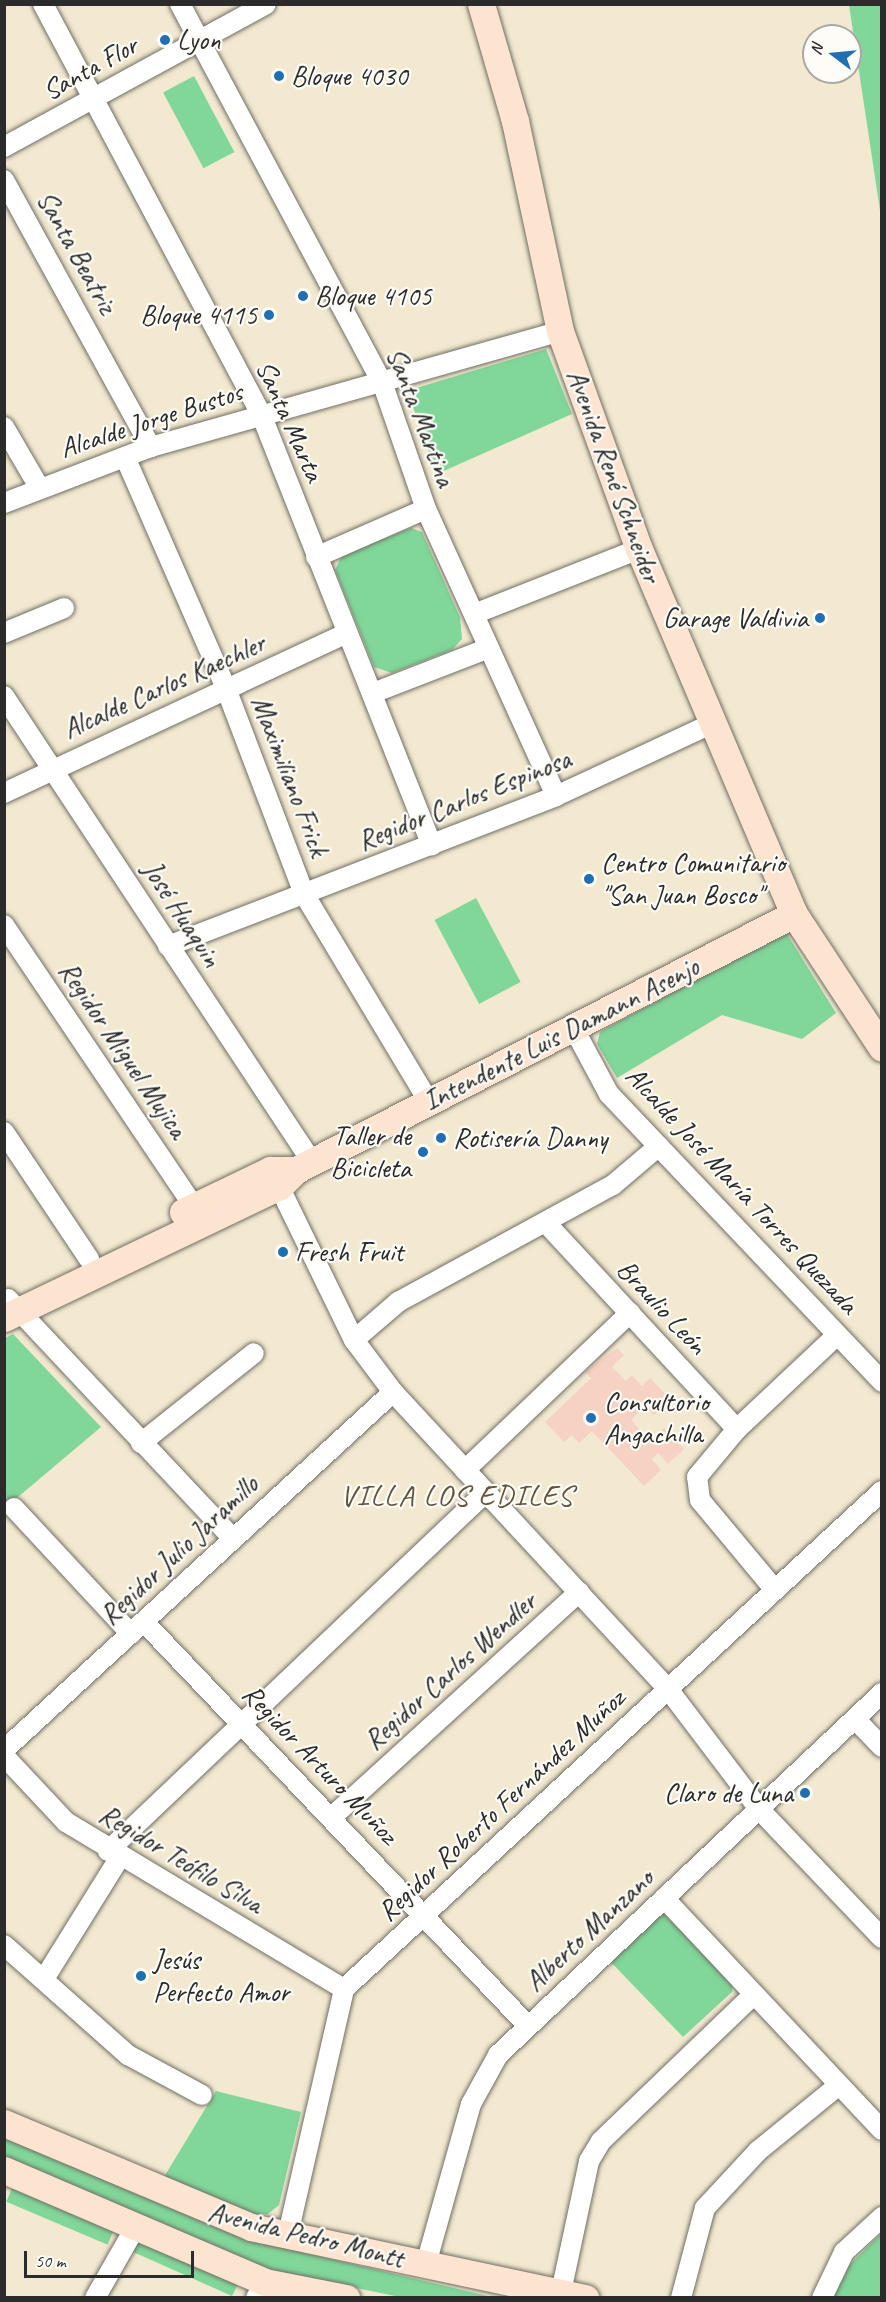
<!DOCTYPE html>
<html>
<head>
<meta charset="utf-8">
<style>
	body { margin:0 }
	#map { position:relative; width:886px; height:2302px; overflow:hidden; background:#f2e9d0; font-family:Caveat,sans-serif }
	div>[style] { position:absolute }
	.built>* { inset:0; background:#f5d2c2 }
	.green>* { inset:0; background:#81d79a; transform-origin:0 0 }
	.roads { filter:drop-shadow(0 0 2px #716e65) drop-shadow(0 0 2px #716e65) }
	.street>* { height:20px; margin:-10px; padding:0 10px; transform-origin:10px; border-radius:10px; background:#fff }
	.secondary>* { height:27px; margin:-13.5px; padding:0 13.5px; transform-origin:13.5px; border-radius:13.5px; background:#fde4d0 }
	.dots>* { width:16px; height:16px; translate:-50% -50%; box-sizing:border-box; border:3px solid #fdfcf7; border-radius:50% }
	span { translate:-50% -50%; white-space:nowrap; text-align:center; line-height:1.15; -webkit-text-stroke:4.5px #fdfcf7; paint-order:stroke }
	.poi-label { font-size:28px; color:#2b2b2b }
	.left { translate:0 -50%; text-align:left }
	.right { translate:-100% -50%; text-align:right }
	.street-label { font-size:28px; color:#2b2b2b }
	.neighbourhood-label { font-size:30px; color:#63533c; letter-spacing:1.5px }
	.frame { position:absolute; inset:0; border:6px solid #2b2b2b; pointer-events:none }
	.north { position:absolute; left:802px; top:24px; width:60px; height:60px; box-sizing:border-box; background:#fdfcf7; border:2px solid #a9a8a5; border-radius:50%; rotate:286deg; font-size:16px; font-weight:700; line-height:24px; text-align:center; color:#2b2b2b }
	.north::after { content:''; display:block; margin:auto; width:21px; height:27px; background:#1f6fb2; clip-path:polygon(50% 0,100% 100%,50% 72%,0 100%) }
	.scale { position:absolute; left:24px; top:2251px; width:170px; height:27px; box-sizing:border-box; border:3px solid #2b2b2b; border-top:0; padding-left:8px; font-size:18px; line-height:21px; white-space:nowrap; color:#2b2b2b; -webkit-text-stroke:4px #fdfcf7; paint-order:stroke }
</style>
</head>
<body>
<div id="map">
	<div class="built">
		<div style="clip-path:polygon(617px 1348px,624px 1355px,612px 1367px,626px 1381px,632px 1375px,642px 1386px,650px 1378px,671px 1400px,654px 1415px,645px 1406px,631px 1420px,650px 1441px,664px 1428px,684px 1449px,668px 1464px,658px 1453px,652px 1459px,661px 1470px,644px 1486px,592px 1431px,579px 1443px,572px 1435px,564px 1442px,545px 1422px,591px 1378px,585px 1372px)"></div>
	</div>
	<div class="green">
		<div style="clip-path:polygon(849px 5px,881px 5px,881px 217px)"></div>
		<div style="left:194px;top:76px;width:86px;height:35px;rotate:62deg"></div>
		<div style="clip-path:polygon(546px 349px,572px 414px,437px 474px,410px 399px,413px 389px)"></div>
		<div style="clip-path:polygon(411px 528px,422px 532px,460px 617px,462px 639px,452px 650px,392px 673px,374px 667px,335px 570px,342px 555px)"></div>
		<div style="left:476px;top:898px;width:95px;height:47px;rotate:62deg"></div>
		<div style="clip-path:polygon(785px 931px,836px 1013px,802px 1039px,722px 1015px,617px 1078px,597px 1044px,600px 1032px)"></div>
		<div style="clip-path:polygon(13px 1334px,101px 1427px,5px 1508px,5px 1338px)"></div>
		<div style="clip-path:polygon(659px 1909px,733px 1983px,732px 1992px,683px 2037px,606px 1957px)"></div>
		<div style="clip-path:polygon(216px 2091px,301px 2112px,279px 2205px,268px 2214px,248px 2214px,164px 2177px)"></div>
		<div style="clip-path:polygon(4px 2137px,255px 2241px,492px 2297px,400px 2297px,264px 2269px,5px 2157px)"></div>
		<div style="left:13px;top:2186px;width:110px;height:17px;rotate:23deg"></div>
		<div style="clip-path:polygon(881px 2234px,881px 2297px,832px 2298px,841px 2273px)"></div>
		<div style="clip-path:polygon(137px 2241px,239px 2282px,232px 2296px,131px 2251px)"></div>
	</div>
	<div class="roads">
		<div class="street">
			<div style="left:43px;top:4px;width:464px;rotate:62deg"></div>
			<div style="left:261px;top:414px;width:464px;rotate:68.4deg"></div>
			<div style="left:180px;top:4px;width:429px;rotate:61.9deg"></div>
			<div style="left:382px;top:382px;width:134px;rotate:70.9deg"></div>
			<div style="left:426px;top:509px;width:315px;rotate:65.6deg"></div>
			<div style="left:4px;top:147px;width:298px;rotate:-28.6deg"></div>
			<div style="left:4px;top:180px;width:305px;rotate:61.2deg"></div>
			<div style="left:4px;top:427px;width:69px;rotate:59.7deg"></div>
			<div style="left:125px;top:457px;width:255px;rotate:66.4deg"></div>
			<div style="left:227px;top:691px;width:217px;rotate:69.2deg"></div>
			<div style="left:304px;top:894px;width:243px;rotate:59deg"></div>
			<div style="left:4px;top:503px;width:157px;rotate:-20.9deg"></div>
			<div style="left:151px;top:447px;width:425px;rotate:-15.8deg"></div>
			<div style="left:316px;top:557px;width:120px;rotate:-23.6deg"></div>
			<div style="left:474px;top:614px;width:177px;rotate:-21.5deg"></div>
			<div style="left:4px;top:633px;width:65px;rotate:-22.6deg"></div>
			<div style="left:373px;top:693px;width:124px;rotate:-21.2deg"></div>
			<div style="left:4px;top:696px;width:559px;rotate:56.54deg"></div>
			<div style="left:4px;top:793px;width:378px;rotate:-25deg"></div>
			<div style="left:4px;top:925px;width:340px;rotate:56deg"></div>
			<div style="left:168px;top:946px;width:416px;rotate:-21.1deg"></div>
			<div style="left:556px;top:796px;width:171px;rotate:-24.9deg"></div>
			<div style="left:573px;top:1027px;width:76px;rotate:61.8deg"></div>
			<div style="left:609px;top:1094px;width:397px;rotate:46.5deg"></div>
			<div style="left:4px;top:1132px;width:153px;rotate:56.2deg"></div>
			<div style="left:273px;top:1174px;width:185px;rotate:64deg"></div>
			<div style="left:354px;top:1340px;width:65px;rotate:53.1deg"></div>
			<div style="left:393px;top:1392px;width:405px;rotate:47.2deg"></div>
			<div style="left:668px;top:1689px;width:151px;rotate:52.8deg"></div>
			<div style="left:759px;top:1809px;width:178px;rotate:46.4deg"></div>
			<div style="left:546px;top:1223px;width:281px;rotate:47.2deg"></div>
			<div style="left:8px;top:1299px;width:329px;rotate:46.8deg"></div>
			<div style="left:354px;top:1340px;width:58px;rotate:-40.8deg"></div>
			<div style="left:398px;top:1302px;width:245px;rotate:-28.6deg"></div>
			<div style="left:613px;top:1185px;width:60px;rotate:-40.3deg"></div>
			<div style="left:141px;top:1443px;width:144px;rotate:-38.5deg"></div>
			<div style="left:465px;top:1470px;width:228px;rotate:-43.6deg"></div>
			<div style="left:14px;top:1508px;width:172px;rotate:47.1deg"></div>
			<div style="left:775px;top:1590px;width:117px;rotate:-129.8deg"></div>
			<div style="left:700px;top:1500px;width:23px;rotate:-97deg"></div>
			<div style="left:697px;top:1477px;width:62px;rotate:-50.2deg"></div>
			<div style="left:737px;top:1429px;width:137px;rotate:-43.2deg"></div>
			<div style="left:144px;top:1622px;width:557px;rotate:46.45deg"></div>
			<div style="left:855px;top:1719px;width:39px;rotate:46deg"></div>
			<div style="left:4px;top:1750px;width:529px;rotate:-42.62deg"></div>
			<div style="left:4px;top:1756px;width:91px;rotate:46.8deg"></div>
			<div style="left:66px;top:1822px;width:324px;rotate:31deg"></div>
			<div style="left:333px;top:1816px;width:333px;rotate:-42.3deg"></div>
			<div style="left:108px;top:1851px;width:521px;rotate:-43.52deg"></div>
			<div style="left:664px;top:1898px;width:318px;rotate:46.8deg"></div>
			<div style="left:4px;top:1945px;width:166px;rotate:41.6deg"></div>
			<div style="left:128px;top:2055px;width:84px;rotate:28.4deg"></div>
			<div style="left:44px;top:1979px;width:144px;rotate:-58.1deg"></div>
			<div style="left:288px;top:2234px;width:251px;rotate:-77.1deg"></div>
			<div style="left:344px;top:1989px;width:733px;rotate:-42.79deg"></div>
			<div style="left:426px;top:2264px;width:166px;rotate:-74.3deg"></div>
			<div style="left:471px;top:2104px;width:56px;rotate:-61.1deg"></div>
			<div style="left:498px;top:2055px;width:528px;rotate:-43.31deg"></div>
			<div style="left:561px;top:2292px;width:134px;rotate:-77.9deg"></div>
			<div style="left:589px;top:2161px;width:23px;rotate:-59deg"></div>
			<div style="left:601px;top:2141px;width:211px;rotate:-43.8deg"></div>
			<div style="left:95px;top:2298px;width:83px;rotate:-60.3deg"></div>
			<div style="left:256px;top:2298px;width:18px;rotate:-61deg"></div>
			<div style="left:681px;top:2298px;width:93px;rotate:-75.1deg"></div>
			<div style="left:705px;top:2208px;width:78px;rotate:-47.1deg"></div>
			<div style="left:758px;top:2151px;width:104px;rotate:-39.2deg"></div>
			<div style="left:822px;top:2298px;width:51px;rotate:-64.4deg"></div>
			<div style="left:844px;top:2252px;width:52px;rotate:-42.6deg"></div>
		</div>
		<div class="secondary">
			<div style="left:481px;top:4px;width:122px;rotate:73.8deg"></div>
			<div style="left:515px;top:121px;width:215px;rotate:77.9deg"></div>
			<div style="left:560px;top:331px;width:232px;rotate:70.1deg"></div>
			<div style="left:639px;top:549px;width:397px;rotate:67deg"></div>
			<div style="left:794px;top:914px;width:160px;rotate:56.7deg"></div>
			<div style="left:183px;top:1212px;width:97px;rotate:-25.8deg"></div>
			<div style="left:270px;top:1170px;width:26px"></div>
			<div style="left:4px;top:1318px;width:306px;rotate:-25.6deg"></div>
			<div style="left:280px;top:1186px;width:23px;rotate:-45deg"></div>
			<div style="left:296px;top:1170px;width:560px;rotate:-27.21deg"></div>
			<div style="left:4px;top:2123px;width:268px;rotate:22.8deg"></div>
			<div style="left:251px;top:2227px;width:342px;rotate:12deg"></div>
			<div style="left:4px;top:2170px;width:284px;rotate:23.2deg"></div>
			<div style="left:265px;top:2282px;width:83px;rotate:11.2deg"></div>
		</div>
	</div>
	<div class="dots">
		<div style="left:165px;top:40px;background:#1f6fb2"></div>
		<div style="left:279px;top:76px;background:#1f6fb2"></div>
		<div style="left:303px;top:296px;background:#1f6fb2"></div>
		<div style="left:269px;top:315px;background:#1f6fb2"></div>
		<div style="left:820px;top:618px;background:#1f6fb2"></div>
		<div style="left:589px;top:879px;background:#1f6fb2"></div>
		<div style="left:441px;top:1138px;background:#1f6fb2"></div>
		<div style="left:423px;top:1152px;background:#1f6fb2"></div>
		<div style="left:283px;top:1252px;background:#1f6fb2"></div>
		<div style="left:591px;top:1418px;background:#1f6fb2"></div>
		<div style="left:805px;top:1793px;background:#1f6fb2"></div>
		<div style="left:141px;top:1976px;background:#1f6fb2"></div>
	</div>
	<div class="poi-label">
		<span class="left" style="left:177px;top:40px">Lyon</span>
		<span class="left" style="left:291px;top:76px">Bloque 4030</span>
		<span class="left" style="left:315px;top:296px">Bloque 4105</span>
		<span class="right" style="left:257px;top:315px">Bloque 4115</span>
		<span class="right" style="left:808px;top:618px">Garage Valdivia</span>
		<span class="left" style="left:601px;top:879px">Centro Comunitario<br>"San Juan Bosco"</span>
		<span class="right" style="left:411px;top:1152px">Taller de<br>Bicicleta</span>
		<span class="left" style="left:453px;top:1138px">Rotisería Danny</span>
		<span class="left" style="left:295px;top:1252px">Fresh Fruit</span>
		<span class="left" style="left:604px;top:1418px">Consultorio<br>Angachilla</span>
		<span class="right" style="left:793px;top:1793px">Claro de Luna</span>
		<span class="left" style="left:153px;top:1976px">Jesús<br>Perfecto Amor</span>
	</div>
	<div class="street-label">
		<span style="left:90px;top:68px;rotate:-29deg">Santa Flor</span>
		<span style="left:77px;top:252px;rotate:61deg">Santa Beatriz</span>
		<span style="left:421px;top:417px;rotate:69deg">Santa Martina</span>
		<span style="left:151px;top:420px;rotate:-18deg">Alcalde Jorge Bustos</span>
		<span style="left:290px;top:421px;rotate:66deg">Santa Marta</span>
		<span style="left:614px;top:476px;rotate:70deg">Avenida René Schneider</span>
		<span style="left:164px;top:686px;rotate:-24deg">Alcalde Carlos Kaechler</span>
		<span style="left:290px;top:776px;rotate:69deg">Maximiliano Frick</span>
		<span style="left:464px;top:800px;rotate:-22deg">Regidor Carlos Espinosa</span>
		<span style="left:182px;top:914px;rotate:57deg">José Huaquin</span>
		<span style="left:561px;top:1034px;rotate:-27deg">Intendente Luis Damann Asenjo</span>
		<span style="left:123px;top:1050px;rotate:56deg">Regidor Miguel Mujica</span>
		<span style="left:742px;top:1190px;rotate:47deg">Alcalde José María Torres Quezada</span>
		<span style="left:662px;top:1307px;rotate:47deg">Braulio León</span>
		<span style="left:179px;top:1550px;rotate:-43deg">Regidor Julio Jaramillo</span>
		<span style="left:450px;top:1671px;rotate:-42deg">Regidor Carlos Wendler</span>
		<span style="left:320px;top:1764px;rotate:46deg">Regidor Arturo Muñoz</span>
		<span style="left:501px;top:1805px;rotate:-43deg">Regidor Roberto Fernández Muñoz</span>
		<span style="left:181px;top:1859px;rotate:31deg">Regidor Teófilo Silva</span>
		<span style="left:589px;top:1930px;rotate:-43deg">Alberto Manzano</span>
		<span style="left:306px;top:2235px;rotate:14deg">Avenida Pedro Montt</span>
	</div>
	<div class="neighbourhood-label">
		<span style="left:457px;top:1495px">VILLA LOS EDILES</span>
	</div>
	<div class="frame"></div>
	<div class="north">N</div>
	<div class="scale">50 m</div>
</div>
</body>
</html>
